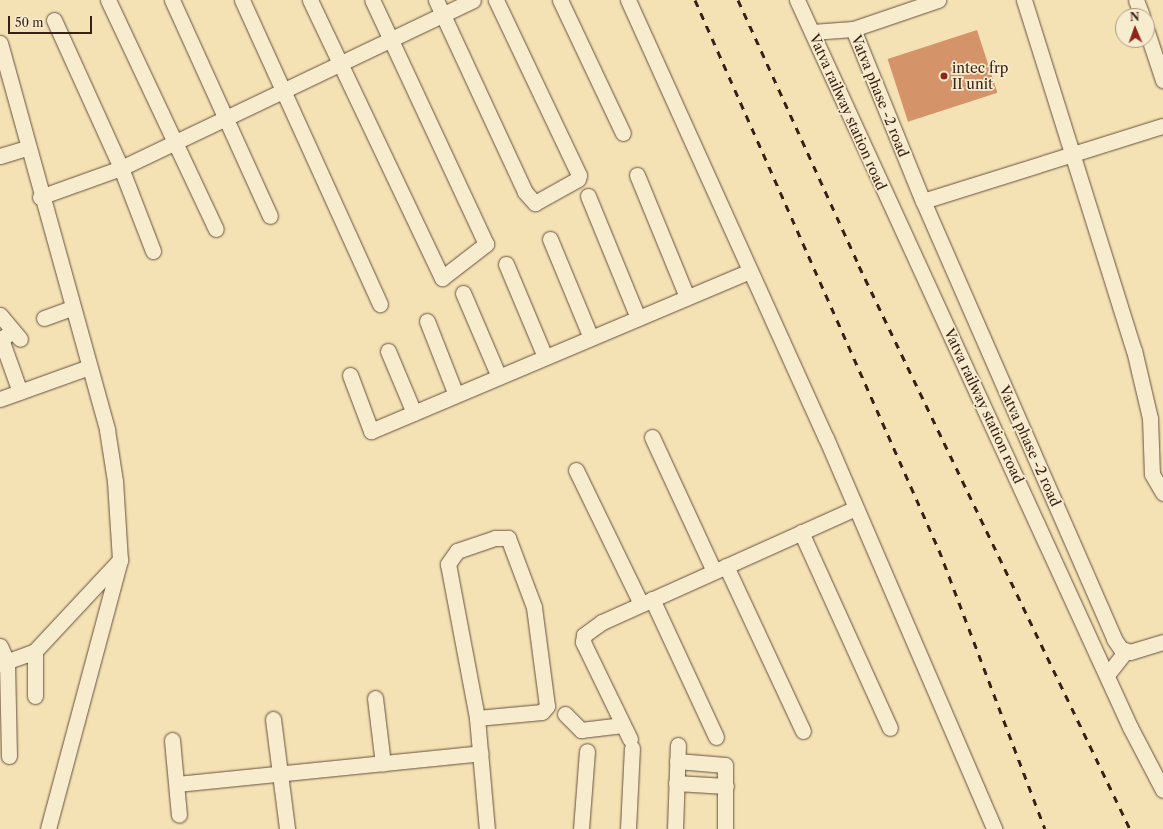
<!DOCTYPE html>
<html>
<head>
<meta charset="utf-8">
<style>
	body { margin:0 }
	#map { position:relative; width:1163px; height:829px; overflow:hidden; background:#f4e2b5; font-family:"Libre Caslon Text",serif }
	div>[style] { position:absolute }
	.building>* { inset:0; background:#d5936a; transform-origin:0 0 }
	.roads { filter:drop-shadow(0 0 1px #68503d) drop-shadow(0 0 1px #68503d) }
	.minor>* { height:15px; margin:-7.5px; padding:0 7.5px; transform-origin:7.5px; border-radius:7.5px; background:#f8eccf }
	.rail>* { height:3px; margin-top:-1.5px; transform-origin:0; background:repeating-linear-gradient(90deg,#3a1f15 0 7px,transparent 0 14px) }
	.dots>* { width:11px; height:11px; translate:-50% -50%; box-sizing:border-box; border:2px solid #f8eccf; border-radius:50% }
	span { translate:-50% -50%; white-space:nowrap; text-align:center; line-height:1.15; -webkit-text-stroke:3.5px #f8eccf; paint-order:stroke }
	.poi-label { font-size:14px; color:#3a1f15 }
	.left { translate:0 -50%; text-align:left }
	.street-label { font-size:14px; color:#3a1f15 }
	.north { position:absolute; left:1115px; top:8px; width:40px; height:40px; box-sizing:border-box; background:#f8eccf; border:1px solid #ac9a85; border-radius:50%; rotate:358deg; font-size:11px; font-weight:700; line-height:16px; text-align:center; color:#3a1f15 }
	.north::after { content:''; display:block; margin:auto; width:14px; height:18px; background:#8f2418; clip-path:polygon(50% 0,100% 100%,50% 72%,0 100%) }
	.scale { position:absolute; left:8px; top:16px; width:84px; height:18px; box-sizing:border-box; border:2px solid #3a1f15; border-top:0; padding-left:5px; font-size:12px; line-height:14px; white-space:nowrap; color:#3a1f15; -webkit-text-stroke:3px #f8eccf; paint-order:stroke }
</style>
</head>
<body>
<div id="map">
	<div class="building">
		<div style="left:977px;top:30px;width:66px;height:94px;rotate:72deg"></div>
	</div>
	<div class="roads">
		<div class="minor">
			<div style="left:108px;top:0;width:253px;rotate:64.8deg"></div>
			<div style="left:172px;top:0;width:237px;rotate:65.6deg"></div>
			<div style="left:242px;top:0;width:334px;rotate:65.6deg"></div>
			<div style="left:310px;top:0;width:308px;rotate:64.6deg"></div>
			<div style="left:442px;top:278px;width:56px;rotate:-37.7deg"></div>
			<div style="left:486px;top:244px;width:269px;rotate:-115deg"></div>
			<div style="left:436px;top:0;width:212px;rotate:65.1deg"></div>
			<div style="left:525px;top:192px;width:15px;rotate:48deg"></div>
			<div style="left:535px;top:203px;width:49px;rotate:-29.2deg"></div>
			<div style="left:578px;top:179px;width:4px;rotate:-76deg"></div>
			<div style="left:579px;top:175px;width:194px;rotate:-115.4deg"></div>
			<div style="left:560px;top:0;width:147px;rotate:64.7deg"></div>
			<div style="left:628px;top:0;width:481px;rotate:65.7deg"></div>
			<div style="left:826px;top:438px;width:426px;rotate:66.7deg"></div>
			<div style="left:797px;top:0;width:800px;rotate:65.39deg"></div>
			<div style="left:1130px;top:727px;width:71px;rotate:62.4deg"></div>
			<div style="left:1024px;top:0;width:367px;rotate:72.6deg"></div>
			<div style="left:1134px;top:350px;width:70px;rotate:76.8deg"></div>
			<div style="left:1150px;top:418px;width:56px;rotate:88deg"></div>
			<div style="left:1152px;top:474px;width:22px;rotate:60deg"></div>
			<div style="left:1136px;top:0;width:17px;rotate:69deg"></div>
			<div style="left:54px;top:20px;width:162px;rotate:65.6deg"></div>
			<div style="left:121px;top:168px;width:89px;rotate:68.9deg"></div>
			<div style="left:853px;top:29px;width:186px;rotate:67.9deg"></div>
			<div style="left:923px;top:201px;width:478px;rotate:66.4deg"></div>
			<div style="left:1114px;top:639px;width:12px;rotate:55deg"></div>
			<div style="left:1121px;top:649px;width:9px;rotate:18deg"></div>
			<div style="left:1130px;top:652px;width:34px;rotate:-17deg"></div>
			<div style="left:812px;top:32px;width:41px;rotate:-4.2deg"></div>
			<div style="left:853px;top:29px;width:90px;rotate:-18.8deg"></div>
			<div style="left:1147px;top:32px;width:51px;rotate:71.6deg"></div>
			<div style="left:0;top:43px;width:402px;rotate:74.5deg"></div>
			<div style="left:107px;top:430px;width:52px;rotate:81.1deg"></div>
			<div style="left:115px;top:481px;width:79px;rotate:86.4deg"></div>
			<div style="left:120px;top:560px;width:278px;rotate:105deg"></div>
			<div style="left:0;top:156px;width:28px;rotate:-17deg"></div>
			<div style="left:637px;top:175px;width:132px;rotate:67.7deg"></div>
			<div style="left:588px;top:196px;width:132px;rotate:67.7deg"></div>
			<div style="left:40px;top:197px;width:86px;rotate:-19.7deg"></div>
			<div style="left:121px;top:168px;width:390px;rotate:-25.5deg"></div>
			<div style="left:923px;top:201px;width:251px;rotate:-17.4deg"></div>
			<div style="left:550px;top:239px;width:107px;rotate:67.5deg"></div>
			<div style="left:506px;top:264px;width:101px;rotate:67.2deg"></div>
			<div style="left:463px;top:293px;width:91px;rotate:66.8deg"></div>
			<div style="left:0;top:315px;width:31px;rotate:50deg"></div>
			<div style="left:44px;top:318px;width:30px;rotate:-20deg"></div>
			<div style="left:427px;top:321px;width:79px;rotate:68.6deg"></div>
			<div style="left:13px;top:331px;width:14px;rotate:146deg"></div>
			<div style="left:1px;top:339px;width:56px;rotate:70.3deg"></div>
			<div style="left:388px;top:351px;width:67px;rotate:67.2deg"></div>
			<div style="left:350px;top:375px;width:60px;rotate:69.4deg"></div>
			<div style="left:371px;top:431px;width:411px;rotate:-22.9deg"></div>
			<div style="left:0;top:399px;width:95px;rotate:-19.8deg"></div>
			<div style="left:652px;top:437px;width:148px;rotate:65.2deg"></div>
			<div style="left:576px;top:470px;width:149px;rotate:64.1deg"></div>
			<div style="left:801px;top:532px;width:215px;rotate:65.6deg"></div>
			<div style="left:726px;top:566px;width:182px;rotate:65deg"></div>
			<div style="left:652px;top:599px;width:152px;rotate:65.1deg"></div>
			<div style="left:0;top:646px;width:17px;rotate:66deg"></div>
			<div style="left:7px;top:662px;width:94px;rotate:88.8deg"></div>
			<div style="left:35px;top:651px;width:45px;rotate:90deg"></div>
			<div style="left:0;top:664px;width:37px;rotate:-20deg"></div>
			<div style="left:35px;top:651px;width:125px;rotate:-47deg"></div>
			<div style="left:1107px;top:675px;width:31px;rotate:-52deg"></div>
			<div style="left:375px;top:698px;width:66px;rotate:83.1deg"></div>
			<div style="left:565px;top:714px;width:23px;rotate:45deg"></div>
			<div style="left:581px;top:730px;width:42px;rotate:-6.8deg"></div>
			<div style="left:477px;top:718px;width:65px;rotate:-5.3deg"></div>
			<div style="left:542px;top:712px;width:8px;rotate:-50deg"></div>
			<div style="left:547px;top:706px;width:100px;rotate:-97.5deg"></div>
			<div style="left:534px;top:607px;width:74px;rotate:-110.6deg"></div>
			<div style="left:508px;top:538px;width:13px;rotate:180deg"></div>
			<div style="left:495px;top:538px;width:40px;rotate:161.1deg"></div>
			<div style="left:457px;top:551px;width:16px;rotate:125deg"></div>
			<div style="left:448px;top:564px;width:157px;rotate:79.3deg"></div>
			<div style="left:477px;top:718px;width:111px;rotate:84.9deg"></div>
			<div style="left:273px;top:719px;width:111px;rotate:82.7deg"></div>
			<div style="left:630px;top:739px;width:108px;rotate:-115.9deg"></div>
			<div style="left:583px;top:642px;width:7px;rotate:-82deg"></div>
			<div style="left:584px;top:635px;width:22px;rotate:-36deg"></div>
			<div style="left:602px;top:622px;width:278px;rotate:-24.2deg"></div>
			<div style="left:172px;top:740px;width:75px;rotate:84.7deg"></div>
			<div style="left:677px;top:761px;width:48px;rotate:4.8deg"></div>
			<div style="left:725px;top:765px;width:64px;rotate:90deg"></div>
			<div style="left:676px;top:783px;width:50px;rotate:3.4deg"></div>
			<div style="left:177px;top:784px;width:305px;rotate:-5.8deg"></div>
			<div style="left:581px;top:829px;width:78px;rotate:-85.6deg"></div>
			<div style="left:628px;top:829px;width:81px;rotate:-87.2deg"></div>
			<div style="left:675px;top:829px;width:84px;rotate:-88deg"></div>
		</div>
	</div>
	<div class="rail">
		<div style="left:695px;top:0;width:602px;rotate:66.08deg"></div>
		<div style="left:939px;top:550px;width:298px;rotate:69.2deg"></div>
		<div style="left:738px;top:0;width:292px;rotate:65.5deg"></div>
		<div style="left:859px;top:266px;width:625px;rotate:64.3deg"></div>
	</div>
	<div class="dots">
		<div style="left:944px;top:76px;background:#8f2418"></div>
	</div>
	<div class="poi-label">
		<span class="left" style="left:952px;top:76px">intec frp<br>II unit</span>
	</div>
	<div class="street-label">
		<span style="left:880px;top:96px;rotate:68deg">Vatva phase -2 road</span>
		<span style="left:848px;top:112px;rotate:66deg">Vatva railway station road</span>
		<span style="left:984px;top:406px;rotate:65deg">Vatva railway station road</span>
		<span style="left:1030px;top:446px;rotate:66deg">Vatva phase -2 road</span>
	</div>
	<div class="north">N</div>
	<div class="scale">50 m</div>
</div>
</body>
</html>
